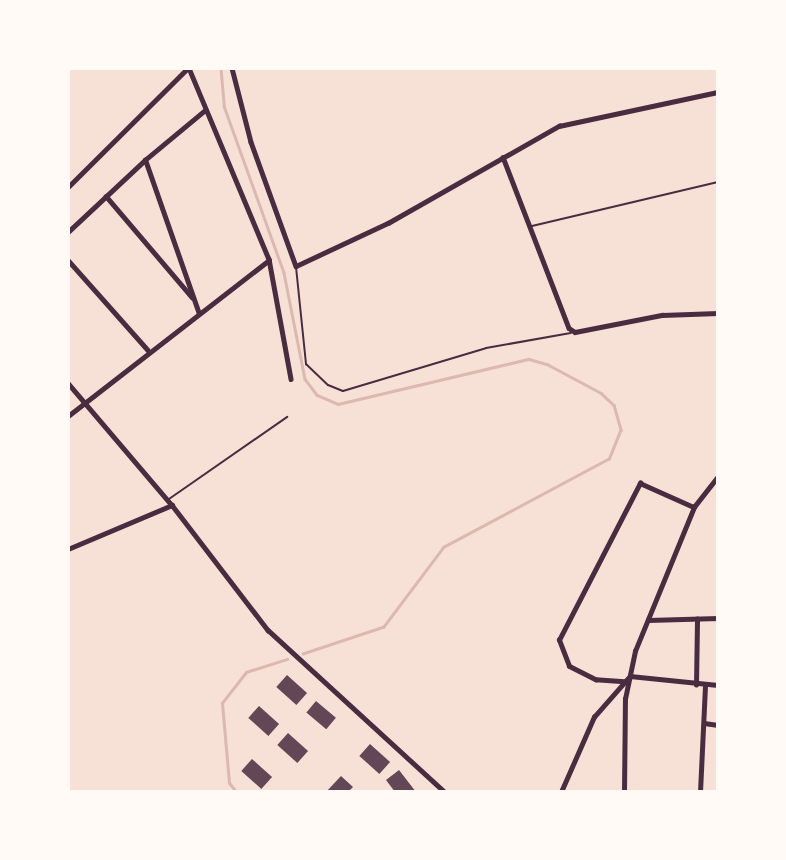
<!DOCTYPE html>
<html>
<head>
<meta charset="utf-8">
<style>
	body { margin:0 }
	#map { position:relative; width:786px; height:860px; overflow:hidden; background:#f7e1d7; font-family:"Varela Round",sans-serif }
	div>[style] { position:absolute }
	.stream>* { height:2.5px; margin:-1.25px; padding:0 1.25px; transform-origin:1.25px; border-radius:1.25px; background:#dcb8b0 }
	.building>* { inset:0; background:#644757; transform-origin:0 0 }
	.service>* { height:2px; margin:-1px; padding:0 1px; transform-origin:1px; border-radius:1px; background:#4a2c40 }
	.minor>* { height:4.5px; margin:-2.25px; padding:0 2.25px; transform-origin:2.25px; border-radius:2.25px; background:#4a2c40 }
	span { translate:-50% -50%; white-space:nowrap; text-align:center; line-height:1.15; -webkit-text-stroke:7px #fffaf5; paint-order:stroke }
	.frame { position:absolute; inset:0; border:70px solid #fffaf5; pointer-events:none }
</style>
</head>
<body>
<div id="map">
	<div class="stream">
		<div style="left:221px;top:68px;width:38px;rotate:85deg"></div>
		<div style="left:224px;top:106px;width:177px;rotate:70.2deg"></div>
		<div style="left:284px;top:273px;width:108px;rotate:78.8deg"></div>
		<div style="left:305px;top:379px;width:20px;rotate:53deg"></div>
		<div style="left:317px;top:395px;width:23px;rotate:23deg"></div>
		<div style="left:338px;top:404px;width:196px;rotate:-13.3deg"></div>
		<div style="left:529px;top:359px;width:19px;rotate:16deg"></div>
		<div style="left:547px;top:364px;width:61px;rotate:28.2deg"></div>
		<div style="left:601px;top:393px;width:18px;rotate:43deg"></div>
		<div style="left:614px;top:405px;width:26px;rotate:74deg"></div>
		<div style="left:621px;top:430px;width:31px;rotate:112deg"></div>
		<div style="left:609px;top:459px;width:187px;rotate:151.9deg"></div>
		<div style="left:444px;top:547px;width:100px;rotate:126.9deg"></div>
		<div style="left:384px;top:627px;width:85px;rotate:161.6deg"></div>
		<div style="left:236px;top:792px;width:11px;rotate:-128deg"></div>
		<div style="left:229px;top:783px;width:80px;rotate:-95deg"></div>
		<div style="left:222px;top:703px;width:39px;rotate:-52deg"></div>
		<div style="left:246px;top:672px;width:43px;rotate:-17.6deg"></div>
	</div>
	<div class="building">
		<div style="left:287px;top:675px;width:27px;height:16px;rotate:42deg"></div>
		<div style="left:316px;top:701px;width:26px;height:15px;rotate:40deg"></div>
		<div style="left:259px;top:706px;width:27px;height:16px;rotate:42deg"></div>
		<div style="left:288px;top:733px;width:27px;height:16px;rotate:42deg"></div>
		<div style="left:370px;top:744px;width:27px;height:16px;rotate:42deg"></div>
		<div style="left:252px;top:759px;width:27px;height:16px;rotate:42deg"></div>
		<div style="clip-path:polygon(399px 770px,416px 792px,395px 792px,386px 780px)"></div>
		<div style="clip-path:polygon(341px 776px,353px 787px,348px 792px,326px 792px)"></div>
	</div>
	<div class="service">
		<div style="left:532px;top:226px;width:191px;rotate:-13.3deg"></div>
		<div style="left:296px;top:267px;width:98px;rotate:84.1deg"></div>
		<div style="left:306px;top:364px;width:30px;rotate:44deg"></div>
		<div style="left:328px;top:385px;width:16px;rotate:22deg"></div>
		<div style="left:343px;top:391px;width:149px;rotate:-16.7deg"></div>
		<div style="left:486px;top:348px;width:86px;rotate:-10deg"></div>
		<div style="left:169px;top:499px;width:144px;rotate:-34.8deg"></div>
	</div>
	<div class="minor">
		<div style="left:189px;top:68px;width:207px;rotate:67.3deg"></div>
		<div style="left:269px;top:259px;width:122px;rotate:79.6deg"></div>
		<div style="left:232px;top:68px;width:76px;rotate:75.6deg"></div>
		<div style="left:251px;top:142px;width:132px;rotate:70.1deg"></div>
		<div style="left:296px;top:266px;width:102px;rotate:-25.1deg"></div>
		<div style="left:388px;top:223px;width:197px;rotate:-29.6deg"></div>
		<div style="left:559px;top:126px;width:163px;rotate:-12.1deg"></div>
		<div style="left:503px;top:157px;width:183px;rotate:68.9deg"></div>
		<div style="left:569px;top:328px;width:7px;rotate:34deg"></div>
		<div style="left:575px;top:332px;width:89px;rotate:-11.1deg"></div>
		<div style="left:662px;top:315px;width:56px;rotate:-2deg"></div>
		<div style="left:68px;top:187px;width:169px;rotate:-44.8deg"></div>
		<div style="left:106px;top:196px;width:133px;rotate:49.6deg"></div>
		<div style="left:68px;top:232px;width:105px;rotate:-43.1deg"></div>
		<div style="left:68px;top:260px;width:120px;rotate:48.4deg"></div>
		<div style="left:199px;top:314px;width:163px;rotate:-109.3deg"></div>
		<div style="left:145px;top:160px;width:77px;rotate:-39.7deg"></div>
		<div style="left:68px;top:383px;width:160px;rotate:49.6deg"></div>
		<div style="left:172px;top:505px;width:158px;rotate:52.5deg"></div>
		<div style="left:268px;top:630px;width:240px;rotate:42.5deg"></div>
		<div style="left:68px;top:416px;width:254px;rotate:-37.8deg"></div>
		<div style="left:68px;top:549px;width:113px;rotate:-22.9deg"></div>
		<div style="left:648px;top:620px;width:70px;rotate:-1.6deg"></div>
		<div style="left:628px;top:682px;width:32px;rotate:-176deg"></div>
		<div style="left:596px;top:680px;width:30px;rotate:-153deg"></div>
		<div style="left:569px;top:666px;width:28px;rotate:-111deg"></div>
		<div style="left:559px;top:640px;width:177px;rotate:-62.7deg"></div>
		<div style="left:640px;top:483px;width:59px;rotate:24deg"></div>
		<div style="left:696px;top:685px;width:66px;rotate:-89.1deg"></div>
		<div style="left:704px;top:723px;width:14px;rotate:8deg"></div>
		<div style="left:561px;top:792px;width:82px;rotate:-66.3deg"></div>
		<div style="left:594px;top:717px;width:55px;rotate:-48.7deg"></div>
		<div style="left:630px;top:676px;width:88px;rotate:5.8deg"></div>
		<div style="left:624px;top:792px;width:93px;rotate:-89.4deg"></div>
		<div style="left:625px;top:699px;width:49px;rotate:-78.2deg"></div>
		<div style="left:635px;top:651px;width:156px;rotate:-67.7deg"></div>
		<div style="left:694px;top:507px;width:39px;rotate:-52deg"></div>
		<div style="left:700px;top:792px;width:106px;rotate:-87.3deg"></div>
	</div>
	<div class="frame"></div>
</div>
</body>
</html>
